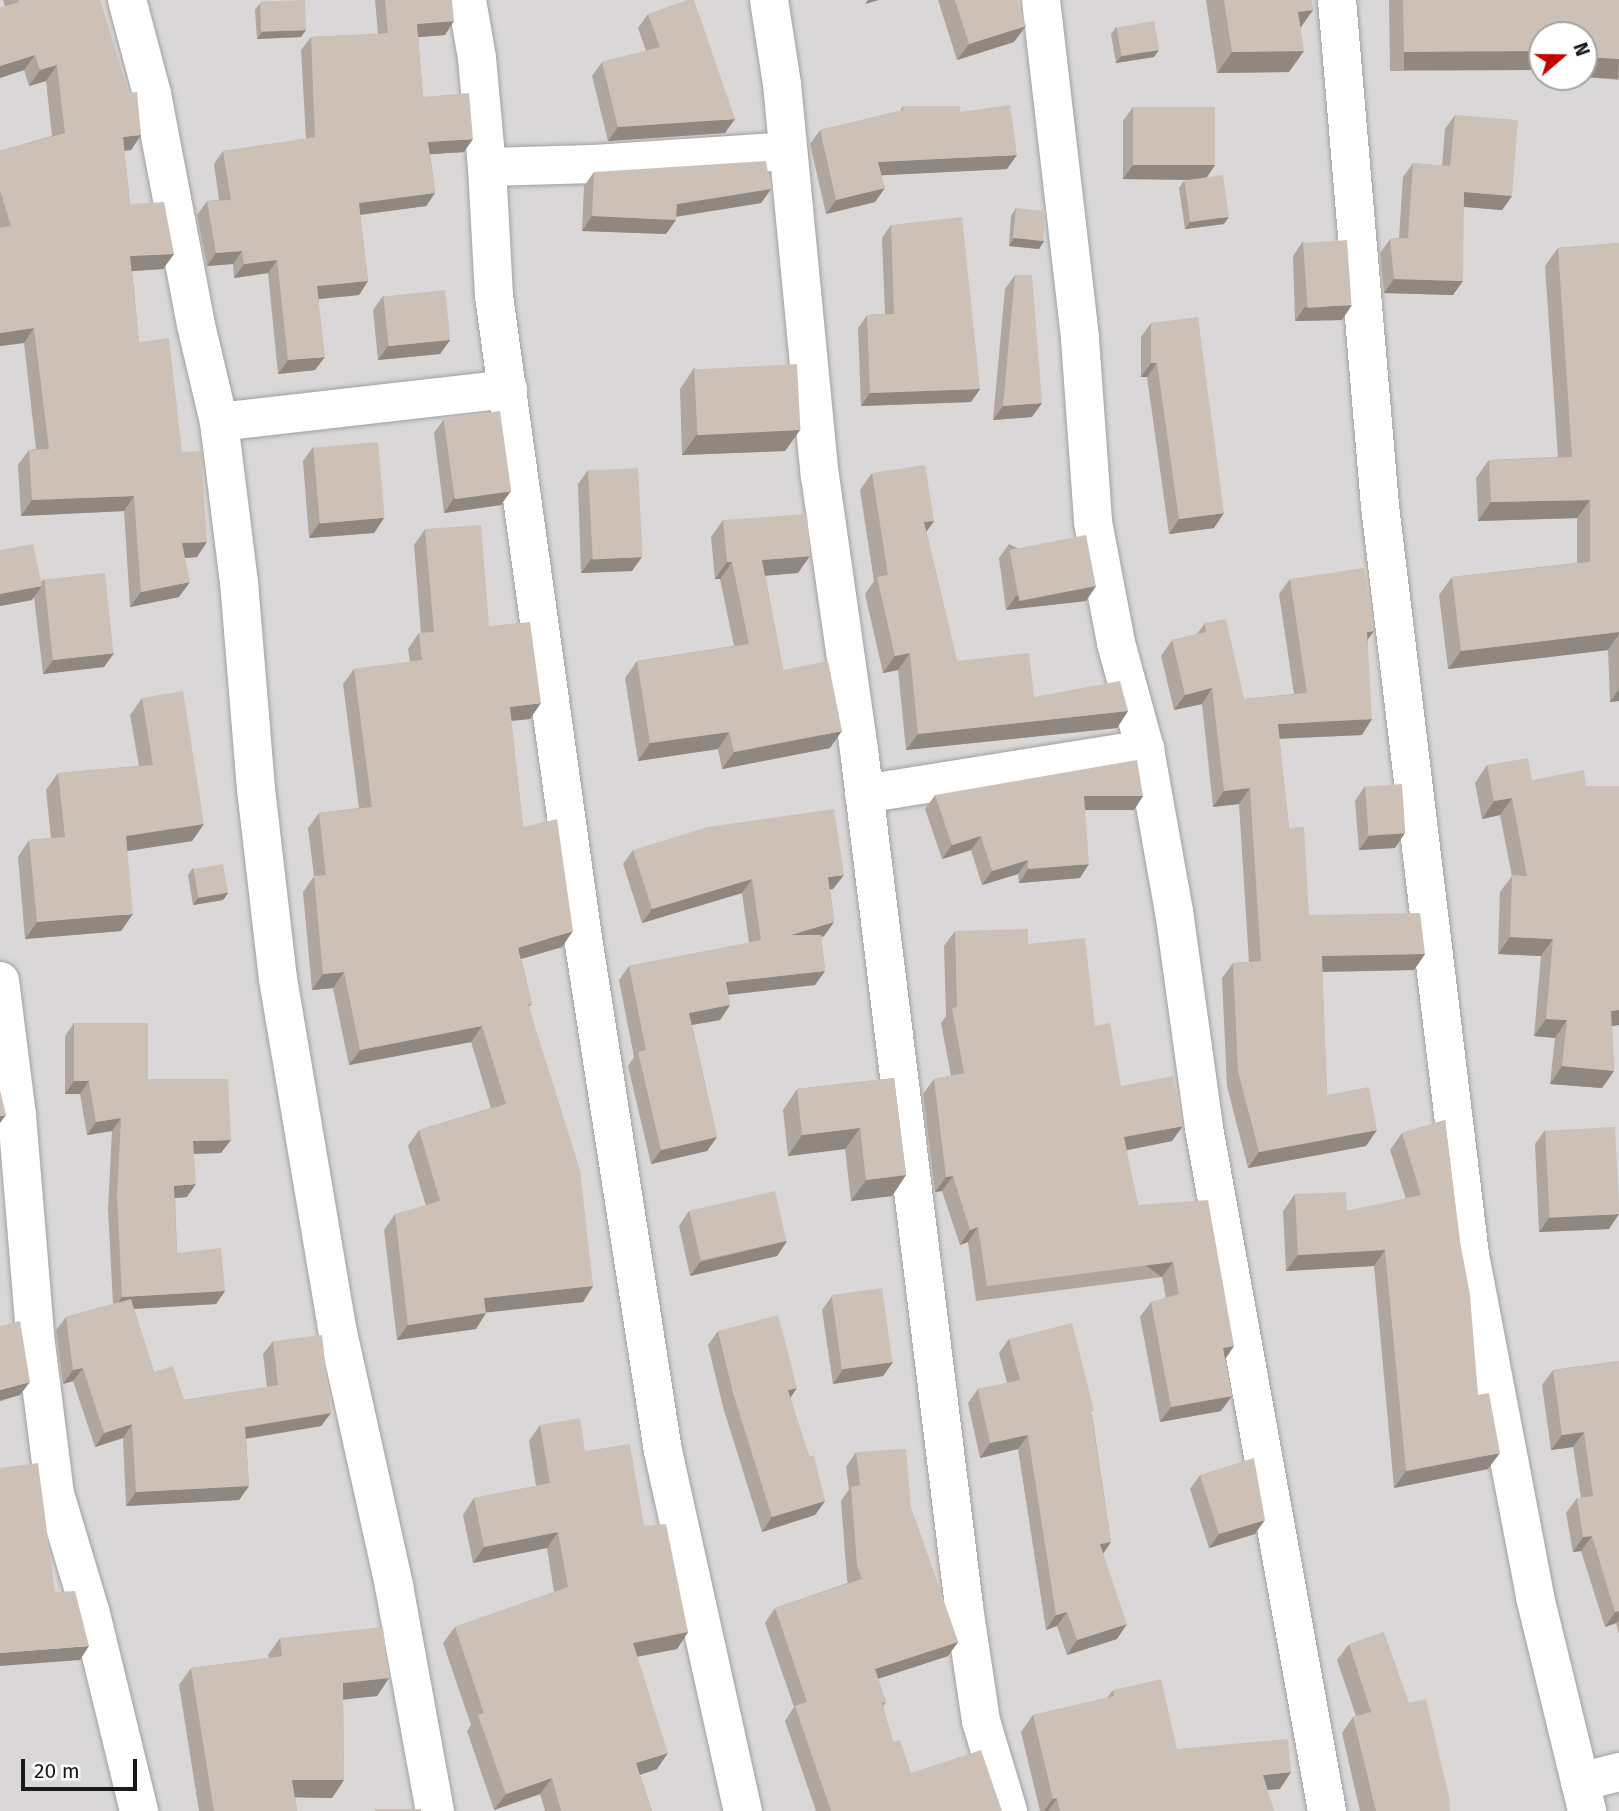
<!DOCTYPE html>
<html>
<head>
<meta charset="utf-8">
<style>
	body { margin:0 }
	#map { position:relative; width:1619px; height:1811px; overflow:hidden; background:#ede8de; font-family:"Fira Sans",sans-serif }
	div>[style] { position:absolute }
	.residential>* { inset:0; background:#d9d7d7 }
	.roads { filter:drop-shadow(0 0 2px #a1a1a1) drop-shadow(0 0 2px #a1a1a1) }
	.minor>* { height:38px; margin:-19px; padding:0 19px; transform-origin:19px; border-radius:19px; background:#fff }
	.wall>* { inset:0; background:#b0a69d }
	.shaded-wall>* { inset:0; background:#908780; transform-origin:0 0 }
	.building>* { inset:0; background:#cdc1b7; transform-origin:0 0 }
	span { translate:-50% -50%; white-space:nowrap; text-align:center; line-height:1.15; -webkit-text-stroke:5px #fff; paint-order:stroke }
	.north { position:absolute; left:1528px; top:21px; width:70px; height:70px; box-sizing:border-box; background:#fff; border:2px solid #a3a3a3; border-radius:50%; rotate:70deg; font-size:19px; font-weight:700; line-height:28px; text-align:center; color:#1a1a1a }
	.north::after { content:''; display:block; margin:auto; width:24px; height:32px; background:#c50100; clip-path:polygon(50% 0,100% 100%,50% 72%,0 100%) }
	.scale { position:absolute; left:21px; top:1759px; width:116px; height:32px; box-sizing:border-box; border:4px solid #1a1a1a; border-top:0; padding-left:9px; font-size:21px; line-height:24px; white-space:nowrap; color:#1a1a1a; -webkit-text-stroke:5px #fff; paint-order:stroke }
</style>
</head>
<body>
<div id="map">
	<div class="residential">
		<div style="clip-path:polygon(evenodd,0 0,1619px 0,1619px 1811px,0 1811px,0 0,1542px 35px,1584px 35px,1584px 77px,1542px 77px,1542px 35px)"></div>
	</div>
	<div class="roads">
		<div class="minor">
			<div style="left:127px;top:0;width:97px;rotate:75.1deg"></div>
			<div style="left:152px;top:94px;width:235px;rotate:79.2deg"></div>
			<div style="left:196px;top:325px;width:100px;rotate:76.7deg"></div>
			<div style="left:219px;top:422px;width:161px;rotate:82.9deg"></div>
			<div style="left:239px;top:582px;width:208px;rotate:85.3deg"></div>
			<div style="left:256px;top:789px;width:191px;rotate:83.4deg"></div>
			<div style="left:278px;top:979px;width:354px;rotate:80.4deg"></div>
			<div style="left:337px;top:1328px;width:264px;rotate:77.5deg"></div>
			<div style="left:394px;top:1586px;width:229px;rotate:79.7deg"></div>
			<div style="left:467px;top:0;width:59px;rotate:80.2deg"></div>
			<div style="left:477px;top:58px;width:109px;rotate:84.8deg"></div>
			<div style="left:487px;top:167px;width:129px;rotate:86.9deg"></div>
			<div style="left:494px;top:296px;width:648px;rotate:82.11deg"></div>
			<div style="left:583px;top:938px;width:519px;rotate:81.14deg"></div>
			<div style="left:663px;top:1451px;width:369px;rotate:77.5deg"></div>
			<div style="left:769px;top:0;width:85px;rotate:81.2deg"></div>
			<div style="left:782px;top:84px;width:394px;rotate:84.5deg"></div>
			<div style="left:820px;top:476px;width:277px;rotate:81.9deg"></div>
			<div style="left:859px;top:750px;width:863px;rotate:83.01deg"></div>
			<div style="left:964px;top:1607px;width:115px;rotate:81.5deg"></div>
			<div style="left:981px;top:1721px;width:94px;rotate:73.3deg"></div>
			<div style="left:1041px;top:0;width:341px;rotate:83.4deg"></div>
			<div style="left:1080px;top:339px;width:183px;rotate:85.9deg"></div>
			<div style="left:1093px;top:522px;width:123px;rotate:79.2deg"></div>
			<div style="left:1116px;top:643px;width:110px;rotate:74.7deg"></div>
			<div style="left:1145px;top:749px;width:165px;rotate:79.9deg"></div>
			<div style="left:1174px;top:911px;width:219px;rotate:82.1deg"></div>
			<div style="left:1204px;top:1128px;width:694px;rotate:79.79deg"></div>
			<div style="left:1337px;top:0;width:508px;rotate:85.14deg"></div>
			<div style="left:1380px;top:506px;width:754px;rotate:83.15deg"></div>
			<div style="left:1470px;top:1255px;width:348px;rotate:79.2deg"></div>
			<div style="left:1535px;top:1597px;width:220px;rotate:76.3deg"></div>
			<div style="left:487px;top:167px;width:107px;rotate:-1.6deg"></div>
			<div style="left:594px;top:164px;width:194px;rotate:-3.8deg"></div>
			<div style="left:219px;top:422px;width:291px;rotate:-6.5deg"></div>
			<div style="left:864px;top:794px;width:285px;rotate:-9.1deg"></div>
			<div style="left:0;top:981px;width:135px;rotate:82.8deg"></div>
			<div style="left:17px;top:1115px;width:222px;rotate:85.3deg"></div>
			<div style="left:35px;top:1336px;width:159px;rotate:82.8deg"></div>
			<div style="left:55px;top:1494px;width:125px;rotate:73.3deg"></div>
			<div style="left:91px;top:1614px;width:203px;rotate:76.3deg"></div>
			<div style="left:1580px;top:1782px;width:40px;rotate:-14.4deg"></div>
		</div>
	</div>
	<div class="wall">
		<div style="clip-path:polygon(3px 0,100px 0,141px 135px,131px 150px,124px 151px,130px 204px,174px 254px,163px 269px,132px 271px,139px 342px,182px 452px,197px 557px,185px 558px,179px 597px,130px 607px,124px 511px,21px 516px,18px 465px,29px 450px,36px 449px,24px 343px,0 346px,0 151px,52px 136px,46px 81px,29px 86px,24px 70px,0 78px,0 8px,5px 7px)"></div>
		<div style="clip-path:polygon(375px 0,452px 0,445px 35px,418px 37px,423px 97px,464px 152px,430px 154px,435px 193px,426px 206px,360px 215px,368px 281px,359px 295px,319px 299px,315px 370px,278px 374px,268px 273px,234px 278px,233px 264px,207px 266px,197px 215px,207px 201px,219px 200px,214px 164px,223px 151px,306px 139px,301px 50px,311px 37px,378px 34px)"></div>
		<div style="clip-path:polygon(938px 0,1017px 0,1014px 42px,957px 60px)"></div>
		<div style="clip-path:polygon(1206px 0,1311px 0,1313px 10px,1300px 28px,1289px 72px,1217px 73px)"></div>
		<div style="clip-path:polygon(1389px 0,1619px 0,1619px 80px,1584px 77px,1584px 35px,1542px 35px,1542px 70px,1390px 71px)"></div>
		<div style="clip-path:polygon(260px 3px,301px 37px,257px 39px,255px 10px)"></div>
		<div style="clip-path:polygon(648px 14px,725px 133px,608px 141px,592px 76px,602px 62px,646px 51px,638px 28px)"></div>
		<div style="clip-path:polygon(1116px 27px,1154px 57px,1116px 63px,1111px 34px)"></div>
		<div style="clip-path:polygon(903px 106px,960px 112px,1007px 169px,882px 175px,875px 202px,826px 214px,810px 144px,820px 130px,900px 111px)"></div>
		<div style="clip-path:polygon(1133px 107px,1215px 165px,1206px 178px,1224px 224px,1185px 229px,1179px 188px,1184px 181px,1194px 180px,1123px 179px,1123px 121px)"></div>
		<div style="clip-path:polygon(1455px 115px,1512px 196px,1502px 210px,1464px 207px,1453px 295px,1384px 293px,1380px 253px,1390px 239px,1399px 238px,1403px 177px,1413px 163px,1442px 166px,1445px 129px)"></div>
		<div style="clip-path:polygon(594px 172px,771px 189px,761px 203px,676px 217px,666px 234px,582px 231px,584px 186px)"></div>
		<div style="clip-path:polygon(1016px 208px,1044px 241px,1039px 249px,1009px 246px,1011px 216px)"></div>
		<div style="clip-path:polygon(891px 225px,980px 389px,971px 402px,861px 406px,858px 328px,867px 315px,885px 314px,882px 238px)"></div>
		<div style="clip-path:polygon(1303px 241px,1342px 320px,1295px 321px,1293px 256px)"></div>
		<div style="clip-path:polygon(1619px 243px,1619px 701px,1610px 702px,1608px 650px,1448px 669px,1439px 595px,1452px 577px,1577px 563px,1577px 518px,1478px 521px,1476px 478px,1489px 460px,1558px 457px,1545px 266px,1558px 248px)"></div>
		<div style="clip-path:polygon(1015px 275px,1032px 417px,993px 420px,1005px 289px)"></div>
		<div style="clip-path:polygon(383px 296px,450px 340px,440px 354px,378px 360px,373px 310px)"></div>
		<div style="clip-path:polygon(1151px 323px,1214px 528px,1169px 534px,1147px 377px,1141px 377px,1141px 337px)"></div>
		<div style="clip-path:polygon(694px 368px,800px 430px,785px 451px,682px 455px,680px 389px)"></div>
		<div style="clip-path:polygon(444px 419px,501px 505px,444px 513px,434px 433px)"></div>
		<div style="clip-path:polygon(313px 447px,384px 518px,374px 533px,309px 538px,303px 461px)"></div>
		<div style="clip-path:polygon(588px 470px,632px 571px,581px 573px,578px 484px)"></div>
		<div style="clip-path:polygon(872px 473px,934px 521px,926px 531px,957px 661px,1034px 697px,1128px 711px,1117px 728px,906px 750px,898px 670px,883px 673px,865px 594px,874px 581px,860px 490px)"></div>
		<div style="clip-path:polygon(723px 520px,798px 573px,765px 575px,783px 670px,830px 748px,722px 769px,718px 749px,638px 761px,625px 678px,637px 661px,734px 646px,720px 579px,715px 579px,711px 537px)"></div>
		<div style="clip-path:polygon(425px 529px,489px 626px,530px 719px,511px 721px,523px 827px,562px 947px,521px 959px,532px 1004px,529px 1007px,593px 1286px,583px 1302px,486px 1312px,476px 1329px,397px 1340px,384px 1230px,395px 1214px,426px 1206px,408px 1146px,419px 1130px,491px 1108px,471px 1042px,349px 1065px,333px 988px,312px 990px,303px 892px,314px 876px,308px 828px,319px 813px,359px 808px,343px 684px,354px 669px,410px 662px,408px 649px,419px 633px,421px 633px,414px 545px)"></div>
		<div style="clip-path:polygon(1009px 544px,1096px 586px,1086px 601px,1006px 610px,999px 558px)"></div>
		<div style="clip-path:polygon(0 550px,41px 582px,44px 579px,114px 653px,104px 667px,43px 674px,34px 597px,32px 600px,0 606px)"></div>
		<div style="clip-path:polygon(1290px 579px,1368px 640px,1362px 735px,1279px 739px,1289px 828px,1309px 915px,1425px 954px,1414px 970px,1322px 972px,1327px 1095px,1366px 1146px,1248px 1168px,1227px 1086px,1222px 978px,1233px 963px,1249px 962px,1239px 804px,1213px 807px,1202px 704px,1174px 710px,1161px 656px,1172px 640px,1197px 634px,1205px 623px,1244px 699px,1294px 694px,1279px 594px)"></div>
		<div style="clip-path:polygon(142px 698px,204px 824px,192px 841px,127px 851px,121px 931px,25px 939px,18px 857px,29px 840px,51px 838px,46px 790px,58px 773px,139px 766px,130px 715px)"></div>
		<div style="clip-path:polygon(1487px 765px,1532px 780px,1586px 786px,1619px 786px,1619px 1025px,1612px 1026px,1614px 1071px,1602px 1088px,1550px 1084px,1555px 1038px,1534px 1036px,1541px 956px,1498px 954px,1500px 892px,1512px 876px,1500px 815px,1482px 819px,1475px 783px)"></div>
		<div style="clip-path:polygon(1365px 786px,1395px 848px,1359px 850px,1355px 801px)"></div>
		<div style="clip-path:polygon(935px 795px,1143px 796px,1134px 810px,1085px 810px,1080px 878px,1019px 883px,1018px 874px,982px 885px,971px 850px,942px 859px,925px 809px)"></div>
		<div style="clip-path:polygon(633px 850px,833px 889px,830px 889px,834px 922px,824px 936px,821px 937px,825px 971px,815px 985px,728px 995px,730px 1005px,720px 1020px,692px 1025px,717px 1137px,707px 1151px,651px 1164px,628px 1066px,634px 1057px,619px 980px,629px 966px,749px 943px,742px 893px,642px 923px,623px 864px)"></div>
		<div style="clip-path:polygon(193px 868px,228px 893px,223px 900px,193px 905px,188px 875px)"></div>
		<div style="clip-path:polygon(955px 931px,1028px 944px,1095px 1026px,1121px 1086px,1172px 1141px,1126px 1150px,1138px 1205px,1234px 1346px,1225px 1359px,1221px 1411px,1160px 1422px,1140px 1317px,1151px 1302px,1166px 1298px,1162px 1277px,976px 1301px,968px 1242px,960px 1245px,942px 1191px,935px 1192px,923px 1094px,934px 1079px,951px 1076px,941px 1023px,946px 1016px,944px 946px)"></div>
		<div style="clip-path:polygon(74px 1023px,148px 1079px,221px 1153px,194px 1154px,187px 1197px,175px 1198px,177px 1253px,225px 1291px,216px 1304px,134px 1309px,154px 1372px,184px 1400px,267px 1387px,263px 1354px,273px 1341px,331px 1413px,321px 1426px,246px 1439px,249px 1486px,239px 1500px,126px 1506px,123px 1438px,95px 1447px,73px 1381px,63px 1384px,56px 1330px,66px 1317px,113px 1304px,108px 1209px,112px 1131px,87px 1135px,80px 1094px,65px 1094px,65px 1036px)"></div>
		<div style="clip-path:polygon(894px 1078px,906px 1175px,892px 1196px,851px 1201px,845px 1149px,788px 1156px,783px 1110px,797px 1089px)"></div>
		<div style="clip-path:polygon(1445px 1120px,1478px 1395px,1488px 1469px,1394px 1488px,1374px 1266px,1286px 1271px,1283px 1211px,1295px 1194px,1347px 1211px,1406px 1199px,1390px 1150px,1402px 1133px)"></div>
		<div style="clip-path:polygon(1545px 1130px,1609px 1229px,1539px 1232px,1535px 1144px)"></div>
		<div style="clip-path:polygon(689px 1211px,787px 1241px,777px 1256px,690px 1276px,679px 1226px)"></div>
		<div style="clip-path:polygon(832px 1296px,893px 1362px,883px 1376px,833px 1384px,822px 1310px)"></div>
		<div style="clip-path:polygon(718px 1331px,790px 1398px,809px 1456px,825px 1501px,815px 1515px,762px 1532px,723px 1407px,708px 1345px)"></div>
		<div style="clip-path:polygon(1009px 1339px,1092px 1415px,1111px 1542px,1103px 1553px,1117px 1639px,1067px 1655px,1057px 1626px,1046px 1630px,1018px 1449px,980px 1458px,968px 1403px,978px 1389px,1007px 1383px,999px 1353px)"></div>
		<div style="clip-path:polygon(1619px 1361px,1619px 1634px,1616px 1623px,1605px 1627px,1581px 1551px,1573px 1552px,1566px 1513px,1577px 1498px,1581px 1498px,1573px 1447px,1551px 1450px,1542px 1385px,1553px 1370px)"></div>
		<div style="clip-path:polygon(540px 1425px,585px 1451px,644px 1526px,688px 1632px,677px 1649px,637px 1656px,657px 1769px,640px 1775px,652px 1811px,545px 1811px,540px 1794px,494px 1810px,467px 1731px,471px 1725px,443px 1643px,455px 1627px,554px 1592px,547px 1548px,473px 1563px,463px 1515px,474px 1498px,536px 1486px,529px 1441px)"></div>
		<div style="clip-path:polygon(856px 1452px,911px 1508px,958px 1642px,948px 1656px,878px 1679px,886px 1702px,883px 1707px,893px 1742px,911px 1773px,1002px 1811px,816px 1811px,785px 1721px,794px 1707px,765px 1623px,775px 1608px,848px 1583px,847px 1579px,841px 1501px,849px 1489px,846px 1467px)"></div>
		<div style="clip-path:polygon(1200px 1475px,1255px 1534px,1209px 1548px,1190px 1489px)"></div>
		<div style="clip-path:polygon(280px 1638px,389px 1678px,377px 1696px,343px 1699px,344px 1780px,332px 1798px,295px 1797px,297px 1811px,199px 1811px,179px 1685px,191px 1668px,269px 1658px,268px 1655px)"></div>
		<div style="clip-path:polygon(1349px 1644px,1409px 1703px,1450px 1811px,1360px 1811px,1342px 1733px,1353px 1717px,1356px 1716px,1337px 1660px)"></div>
		<div style="clip-path:polygon(1113px 1690px,1177px 1749px,1280px 1789px,1267px 1790px,1274px 1811px,1040px 1811px,1021px 1732px,1033px 1715px,1107px 1698px)"></div>
	</div>
	<div class="shaded-wall">
		<div style="clip-path:polygon(868px 0,879px 0,865px 4px)"></div>
		<div style="clip-path:polygon(1313px 10px,1298px 31px,1298px 12px)"></div>
		<div style="clip-path:polygon(454px 21px,445px 35px,408px 38px,417px 24px)"></div>
		<div style="clip-path:polygon(1026px 26px,1014px 42px,957px 60px,969px 44px)"></div>
		<div style="clip-path:polygon(306px 30px,301px 37px,257px 39px,262px 32px)"></div>
		<div style="clip-path:polygon(1159px 50px,1154px 57px,1116px 63px,1121px 56px)"></div>
		<div style="clip-path:polygon(1304px 51px,1289px 72px,1217px 73px,1232px 52px)"></div>
		<div style="left:1542px;top:51px;width:19px;height:138px;rotate:90deg"></div>
		<div style="clip-path:polygon(35px 55px,24px 70px,0 78px,0 66px)"></div>
		<div style="left:1584px;top:57px;width:35px;height:20px;rotate:3deg"></div>
		<div style="clip-path:polygon(57px 65px,46px 81px,29px 86px,40px 70px)"></div>
		<div style="clip-path:polygon(735px 119px,725px 133px,608px 141px,618px 127px)"></div>
		<div style="clip-path:polygon(141px 135px,131px 150px,112px 152px,123px 137px)"></div>
		<div style="clip-path:polygon(473px 139px,464px 152px,419px 155px,428px 142px)"></div>
		<div style="clip-path:polygon(1017px 155px,1007px 169px,868px 176px,878px 162px)"></div>
		<div style="clip-path:polygon(1133px 165px,1215px 165px,1205px 180px,1123px 179px)"></div>
		<div style="clip-path:polygon(885px 188px,875px 202px,826px 214px,836px 200px)"></div>
		<div style="clip-path:polygon(771px 189px,761px 203px,667px 218px,677px 204px)"></div>
		<div style="clip-path:polygon(1464px 192px,1512px 196px,1502px 210px,1454px 206px)"></div>
		<div style="clip-path:polygon(435px 193px,426px 206px,350px 216px,359px 203px)"></div>
		<div style="clip-path:polygon(592px 216px,676px 220px,666px 234px,582px 231px)"></div>
		<div style="clip-path:polygon(1229px 217px,1224px 224px,1185px 229px,1190px 222px)"></div>
		<div style="clip-path:polygon(1014px 238px,1044px 241px,1039px 249px,1009px 246px)"></div>
		<div style="clip-path:polygon(242px 251px,233px 264px,207px 266px,216px 253px)"></div>
		<div style="clip-path:polygon(174px 254px,163px 269px,120px 272px,130px 256px)"></div>
		<div style="clip-path:polygon(277px 260px,268px 273px,234px 278px,244px 264px)"></div>
		<div style="clip-path:polygon(1394px 279px,1463px 281px,1453px 295px,1384px 293px)"></div>
		<div style="clip-path:polygon(368px 281px,359px 295px,308px 300px,317px 286px)"></div>
		<div style="clip-path:polygon(1352px 305px,1342px 320px,1295px 321px,1305px 307px)"></div>
		<div style="clip-path:polygon(34px 328px,24px 343px,0 346px,0 333px)"></div>
		<div style="clip-path:polygon(450px 340px,440px 354px,378px 360px,388px 346px)"></div>
		<div style="clip-path:polygon(325px 357px,315px 370px,278px 374px,288px 360px)"></div>
		<div style="clip-path:polygon(1151px 363px,1157px 363px,1147px 377px,1141px 377px)"></div>
		<div style="clip-path:polygon(980px 389px,971px 402px,861px 406px,870px 393px)"></div>
		<div style="clip-path:polygon(1042px 403px,1032px 417px,993px 420px,1003px 406px)"></div>
		<div style="clip-path:polygon(800px 430px,785px 451px,682px 455px,697px 434px)"></div>
		<div style="clip-path:polygon(511px 491px,501px 505px,444px 513px,454px 498px)"></div>
		<div style="clip-path:polygon(134px 496px,124px 511px,21px 516px,32px 500px)"></div>
		<div style="clip-path:polygon(1590px 500px,1577px 518px,1478px 521px,1491px 502px)"></div>
		<div style="clip-path:polygon(1224px 513px,1214px 528px,1169px 534px,1179px 519px)"></div>
		<div style="clip-path:polygon(384px 518px,374px 533px,309px 538px,319px 523px)"></div>
		<div style="clip-path:polygon(934px 521px,922px 538px,924px 522px)"></div>
		<div style="clip-path:polygon(207px 542px,197px 557px,171px 559px,182px 543px)"></div>
		<div style="clip-path:polygon(810px 556px,798px 573px,751px 577px,762px 560px)"></div>
		<div style="clip-path:polygon(642px 557px,632px 571px,581px 573px,591px 559px)"></div>
		<div style="clip-path:polygon(727px 562px,732px 562px,720px 579px,715px 579px)"></div>
		<div style="clip-path:polygon(190px 582px,179px 597px,130px 607px,141px 592px)"></div>
		<div style="clip-path:polygon(42px 586px,32px 600px,0 606px,0 594px)"></div>
		<div style="clip-path:polygon(1096px 586px,1086px 601px,1006px 610px,1016px 596px)"></div>
		<div style="clip-path:polygon(1374px 631px,1363px 646px,1367px 632px)"></div>
		<div style="clip-path:polygon(1619px 632px,1619px 634px,1608px 650px,1448px 669px,1461px 651px)"></div>
		<div style="clip-path:polygon(114px 653px,104px 667px,43px 674px,53px 660px)"></div>
		<div style="clip-path:polygon(910px 653px,898px 670px,883px 673px,895px 656px)"></div>
		<div style="clip-path:polygon(1212px 688px,1202px 704px,1174px 710px,1185px 695px)"></div>
		<div style="clip-path:polygon(1619px 689px,1619px 701px,1610px 702px)"></div>
		<div style="clip-path:polygon(541px 703px,530px 719px,499px 722px,510px 707px)"></div>
		<div style="clip-path:polygon(1128px 711px,1117px 728px,906px 750px,918px 734px)"></div>
		<div style="clip-path:polygon(1372px 719px,1362px 735px,1267px 739px,1278px 724px)"></div>
		<div style="clip-path:polygon(842px 731px,830px 748px,722px 769px,734px 752px)"></div>
		<div style="clip-path:polygon(729px 732px,718px 749px,638px 761px,650px 743px)"></div>
		<div style="clip-path:polygon(1250px 788px,1239px 804px,1213px 807px,1224px 791px)"></div>
		<div style="clip-path:polygon(1084px 796px,1143px 796px,1134px 810px,1074px 810px)"></div>
		<div style="clip-path:polygon(1512px 798px,1500px 815px,1482px 819px,1494px 801px)"></div>
		<div style="clip-path:polygon(204px 824px,192px 841px,114px 853px,126px 836px)"></div>
		<div style="clip-path:polygon(1405px 833px,1395px 848px,1359px 850px,1369px 836px)"></div>
		<div style="clip-path:polygon(981px 836px,971px 850px,942px 859px,952px 845px)"></div>
		<div style="clip-path:polygon(1028px 860px,1018px 874px,982px 885px,992px 871px)"></div>
		<div style="clip-path:polygon(1089px 864px,1080px 878px,1019px 883px,1028px 869px)"></div>
		<div style="clip-path:polygon(844px 875px,833px 889px,818px 891px,828px 877px)"></div>
		<div style="clip-path:polygon(752px 879px,742px 893px,642px 923px,652px 909px)"></div>
		<div style="clip-path:polygon(228px 893px,223px 900px,193px 905px,198px 898px)"></div>
		<div style="clip-path:polygon(133px 914px,121px 931px,25px 939px,37px 922px)"></div>
		<div style="clip-path:polygon(834px 922px,824px 936px,781px 950px,791px 935px)"></div>
		<div style="clip-path:polygon(573px 931px,562px 947px,507px 963px,518px 948px)"></div>
		<div style="clip-path:polygon(1510px 937px,1553px 939px,1541px 956px,1498px 954px)"></div>
		<div style="clip-path:polygon(1425px 954px,1414px 970px,1311px 972px,1322px 956px)"></div>
		<div style="clip-path:polygon(825px 971px,815px 985px,716px 996px,726px 982px)"></div>
		<div style="clip-path:polygon(344px 972px,333px 988px,312px 990px,323px 974px)"></div>
		<div style="clip-path:polygon(730px 1005px,720px 1020px,679px 1027px,689px 1013px)"></div>
		<div style="clip-path:polygon(1619px 1010px,1619px 1025px,1599px 1028px,1611px 1011px)"></div>
		<div style="clip-path:polygon(1546px 1019px,1567px 1020px,1555px 1038px,1534px 1036px)"></div>
		<div style="clip-path:polygon(482px 1026px,471px 1042px,349px 1065px,360px 1050px)"></div>
		<div style="clip-path:polygon(1562px 1066px,1614px 1071px,1602px 1088px,1550px 1084px)"></div>
		<div style="clip-path:polygon(74px 1081px,89px 1081px,80px 1094px,65px 1094px)"></div>
		<div style="clip-path:polygon(6px 1115px,0 1123px,0 1116px)"></div>
		<div style="clip-path:polygon(121px 1118px,112px 1131px,87px 1135px,96px 1122px)"></div>
		<div style="clip-path:polygon(1183px 1126px,1172px 1141px,1113px 1153px,1124px 1137px)"></div>
		<div style="clip-path:polygon(860px 1128px,845px 1149px,788px 1156px,802px 1135px)"></div>
		<div style="clip-path:polygon(1377px 1130px,1366px 1146px,1248px 1168px,1259px 1152px)"></div>
		<div style="clip-path:polygon(717px 1137px,707px 1151px,651px 1164px,661px 1150px)"></div>
		<div style="clip-path:polygon(231px 1140px,221px 1153px,184px 1154px,193px 1141px)"></div>
		<div style="clip-path:polygon(906px 1175px,892px 1196px,851px 1201px,866px 1180px)"></div>
		<div style="clip-path:polygon(953px 1176px,942px 1191px,935px 1192px,946px 1177px)"></div>
		<div style="clip-path:polygon(196px 1184px,187px 1197px,165px 1199px,174px 1186px)"></div>
		<div style="clip-path:polygon(1619px 1214px,1609px 1229px,1539px 1232px,1549px 1218px)"></div>
		<div style="clip-path:polygon(978px 1227px,968px 1242px,960px 1245px,970px 1230px)"></div>
		<div style="clip-path:polygon(787px 1241px,777px 1256px,690px 1276px,700px 1262px)"></div>
		<div style="clip-path:polygon(1385px 1250px,1374px 1266px,1286px 1271px,1298px 1255px)"></div>
		<div style="left:1173px;top:1262px;width:19px;height:188px;rotate:126deg"></div>
		<div style="clip-path:polygon(593px 1286px,583px 1302px,473px 1314px,484px 1298px)"></div>
		<div style="clip-path:polygon(225px 1291px,216px 1304px,113px 1310px,122px 1297px)"></div>
		<div style="clip-path:polygon(486px 1313px,476px 1329px,397px 1340px,408px 1325px)"></div>
		<div style="clip-path:polygon(1234px 1346px,1224px 1361px,1223px 1348px)"></div>
		<div style="clip-path:polygon(893px 1362px,883px 1376px,833px 1384px,843px 1369px)"></div>
		<div style="clip-path:polygon(83px 1368px,73px 1381px,63px 1384px,73px 1370px)"></div>
		<div style="clip-path:polygon(30px 1382px,20px 1395px,0 1401px,0 1390px)"></div>
		<div style="clip-path:polygon(797px 1388px,787px 1403px,788px 1390px)"></div>
		<div style="clip-path:polygon(1232px 1396px,1221px 1411px,1160px 1422px,1171px 1407px)"></div>
		<div style="clip-path:polygon(331px 1413px,321px 1426px,236px 1440px,245px 1427px)"></div>
		<div style="clip-path:polygon(132px 1424px,123px 1438px,95px 1447px,104px 1433px)"></div>
		<div style="clip-path:polygon(1584px 1432px,1573px 1447px,1551px 1450px,1562px 1435px)"></div>
		<div style="clip-path:polygon(1028px 1435px,1018px 1449px,980px 1458px,990px 1443px)"></div>
		<div style="clip-path:polygon(1500px 1453px,1488px 1469px,1394px 1488px,1406px 1471px)"></div>
		<div style="clip-path:polygon(249px 1486px,239px 1500px,126px 1506px,136px 1492px)"></div>
		<div style="clip-path:polygon(825px 1501px,815px 1515px,762px 1532px,772px 1517px)"></div>
		<div style="clip-path:polygon(1265px 1520px,1255px 1534px,1209px 1548px,1219px 1534px)"></div>
		<div style="clip-path:polygon(558px 1532px,547px 1548px,473px 1563px,484px 1547px)"></div>
		<div style="clip-path:polygon(1592px 1536px,1581px 1551px,1573px 1552px,1583px 1537px)"></div>
		<div style="clip-path:polygon(1111px 1542px,1101px 1557px,1100px 1544px)"></div>
		<div style="clip-path:polygon(1619px 1611px,1619px 1619px,1616px 1623px,1605px 1627px,1615px 1612px)"></div>
		<div style="clip-path:polygon(1067px 1612px,1057px 1626px,1046px 1630px,1056px 1615px)"></div>
		<div style="clip-path:polygon(1127px 1624px,1117px 1639px,1067px 1655px,1077px 1640px)"></div>
		<div style="clip-path:polygon(688px 1632px,677px 1649px,621px 1660px,633px 1643px)"></div>
		<div style="clip-path:polygon(958px 1642px,948px 1656px,865px 1683px,875px 1669px)"></div>
		<div style="clip-path:polygon(89px 1646px,80px 1660px,0 1666px,0 1653px)"></div>
		<div style="clip-path:polygon(389px 1678px,377px 1696px,331px 1701px,343px 1683px)"></div>
		<div style="clip-path:polygon(668px 1753px,657px 1769px,624px 1780px,636px 1763px)"></div>
		<div style="clip-path:polygon(1291px 1772px,1280px 1789px,1251px 1791px,1263px 1775px)"></div>
		<div style="clip-path:polygon(552px 1778px,540px 1794px,494px 1810px,506px 1794px)"></div>
		<div style="clip-path:polygon(292px 1780px,344px 1780px,332px 1798px,279px 1797px)"></div>
		<div style="clip-path:polygon(1057px 1798px,1048px 1811px,1044px 1811px,1053px 1799px)"></div>
	</div>
	<div class="building">
		<div style="clip-path:polygon(18px 0,100px 0,129px 93px,137px 92px,141px 135px,123px 137px,130px 204px,164px 202px,174px 254px,130px 256px,139px 342px,169px 338px,182px 452px,201px 451px,207px 542px,182px 543px,190px 582px,141px 592px,134px 496px,32px 500px,29px 450px,49px 449px,34px 328px,0 333px,0 228px,11px 226px,0 190px,0 151px,65px 133px,57px 65px,40px 70px,35px 55px,0 66px,0 8px,19px 2px)"></div>
		<div style="left:305px;top:0;width:30px;height:45px;rotate:88deg"></div>
		<div style="clip-path:polygon(385px 0,452px 0,454px 21px,417px 24px,423px 97px,469px 93px,473px 139px,428px 142px,435px 193px,359px 203px,368px 281px,317px 286px,325px 357px,288px 360px,277px 260px,244px 264px,242px 251px,216px 253px,207px 201px,231px 200px,223px 151px,315px 137px,311px 37px,388px 33px)"></div>
		<div style="clip-path:polygon(687px 0,694px 0,735px 119px,618px 127px,602px 62px,660px 47px,648px 14px)"></div>
		<div style="clip-path:polygon(955px 0,1017px 0,1026px 26px,969px 44px)"></div>
		<div style="clip-path:polygon(1224px 0,1311px 0,1313px 10px,1298px 12px,1304px 51px,1232px 52px)"></div>
		<div style="clip-path:polygon(1403px 0,1619px 0,1619px 59px,1584px 57px,1584px 35px,1542px 35px,1542px 51px,1404px 52px)"></div>
		<div style="left:1154px;top:21px;width:29px;height:38px;rotate:80deg"></div>
		<div style="clip-path:polygon(1010px 105px,1017px 155px,878px 162px,885px 188px,836px 200px,820px 130px,903px 110px,903px 106px,960px 106px,960px 112px)"></div>
		<div style="left:1133px;top:107px;width:82px;height:58px"></div>
		<div style="clip-path:polygon(1455px 115px,1518px 120px,1512px 196px,1464px 192px,1463px 281px,1394px 279px,1390px 239px,1408px 238px,1413px 163px,1450px 166px)"></div>
		<div style="clip-path:polygon(766px 161px,771px 189px,677px 204px,676px 220px,592px 216px,594px 172px)"></div>
		<div style="left:1223px;top:175px;width:42px;height:39px;rotate:82deg"></div>
		<div style="left:1016px;top:208px;width:30px;height:30px;rotate:6deg"></div>
		<div style="clip-path:polygon(962px 217px,980px 389px,870px 393px,867px 315px,894px 314px,891px 225px)"></div>
		<div style="left:1347px;top:240px;width:65px;height:44px;rotate:86deg"></div>
		<div style="clip-path:polygon(1619px 243px,1619px 632px,1461px 651px,1452px 577px,1590px 562px,1590px 500px,1491px 502px,1489px 460px,1572px 457px,1558px 248px)"></div>
		<div style="clip-path:polygon(1015px 275px,1032px 275px,1042px 403px,1003px 406px)"></div>
		<div style="left:445px;top:290px;width:50px;height:62px;rotate:84deg"></div>
		<div style="clip-path:polygon(1198px 317px,1224px 513px,1179px 519px,1157px 363px,1151px 363px,1151px 323px)"></div>
		<div style="left:797px;top:364px;width:66px;height:103px;rotate:87deg"></div>
		<div style="left:500px;top:411px;width:81px;height:57px;rotate:82deg"></div>
		<div style="left:378px;top:442px;width:76px;height:65px;rotate:85deg"></div>
		<div style="clip-path:polygon(925px 465px,934px 521px,924px 522px,957px 661px,1029px 653px,1034px 697px,1120px 681px,1128px 711px,918px 734px,910px 653px,895px 656px,877px 577px,888px 575px,872px 473px)"></div>
		<div style="left:638px;top:468px;width:89px;height:50px;rotate:87deg"></div>
		<div style="clip-path:polygon(807px 514px,810px 556px,762px 560px,783px 670px,828px 661px,842px 731px,734px 752px,729px 732px,650px 743px,637px 661px,749px 644px,732px 562px,727px 562px,723px 520px)"></div>
		<div style="clip-path:polygon(481px 525px,489px 626px,530px 622px,541px 703px,510px 707px,523px 827px,557px 819px,573px 931px,518px 948px,532px 1004px,528px 1004px,580px 1170px,593px 1286px,484px 1298px,486px 1313px,408px 1325px,395px 1214px,440px 1201px,419px 1130px,506px 1104px,482px 1026px,360px 1050px,344px 972px,323px 974px,314px 876px,326px 875px,319px 813px,372px 807px,354px 669px,422px 660px,419px 633px,434px 632px,425px 529px)"></div>
		<div style="left:1086px;top:535px;width:52px;height:78px;rotate:79deg"></div>
		<div style="clip-path:polygon(33px 544px,42px 586px,0 594px,0 550px)"></div>
		<div style="clip-path:polygon(1364px 568px,1374px 631px,1367px 632px,1372px 719px,1278px 724px,1289px 828px,1304px 827px,1309px 915px,1420px 913px,1425px 954px,1322px 956px,1327px 1095px,1369px 1087px,1377px 1130px,1259px 1152px,1238px 1071px,1233px 963px,1261px 961px,1250px 788px,1224px 791px,1212px 688px,1185px 695px,1172px 640px,1206px 632px,1205px 623px,1226px 619px,1244px 699px,1307px 693px,1290px 579px)"></div>
		<div style="left:105px;top:573px;width:81px;height:61px;rotate:84deg"></div>
		<div style="clip-path:polygon(183px 691px,204px 824px,126px 836px,133px 914px,37px 922px,29px 840px,65px 837px,58px 773px,153px 765px,142px 698px)"></div>
		<div style="clip-path:polygon(1528px 758px,1532px 780px,1584px 770px,1586px 786px,1619px 786px,1619px 1010px,1611px 1011px,1614px 1071px,1562px 1066px,1567px 1020px,1546px 1019px,1553px 939px,1510px 937px,1512px 875px,1527px 876px,1512px 798px,1494px 801px,1487px 765px)"></div>
		<div style="clip-path:polygon(1137px 760px,1143px 796px,1084px 796px,1089px 864px,1028px 869px,1028px 860px,992px 871px,981px 836px,952px 845px,935px 795px)"></div>
		<div style="left:1402px;top:784px;width:49px;height:37px;rotate:86deg"></div>
		<div style="clip-path:polygon(834px 809px,844px 875px,828px 877px,834px 922px,791px 935px,821px 935px,825px 971px,726px 982px,730px 1005px,689px 1013px,717px 1137px,661px 1150px,638px 1052px,646px 1050px,629px 966px,761px 940px,752px 879px,652px 909px,633px 850px,708px 827px)"></div>
		<div style="left:223px;top:864px;width:29px;height:30px;rotate:80deg"></div>
		<div style="clip-path:polygon(1028px 929px,1028px 944px,1085px 938px,1095px 1026px,1110px 1023px,1121px 1086px,1173px 1076px,1183px 1126px,1124px 1137px,1138px 1205px,1208px 1200px,1234px 1346px,1223px 1348px,1232px 1396px,1171px 1407px,1151px 1302px,1179px 1294px,1173px 1262px,987px 1286px,978px 1227px,970px 1230px,953px 1176px,946px 1177px,934px 1079px,964px 1073px,952px 1008px,957px 1007px,955px 931px)"></div>
		<div style="clip-path:polygon(74px 1023px,148px 1023px,148px 1079px,228px 1079px,231px 1140px,193px 1141px,196px 1184px,174px 1186px,177px 1253px,221px 1248px,225px 1291px,122px 1297px,117px 1196px,121px 1118px,96px 1122px,89px 1081px,74px 1081px)"></div>
		<div style="clip-path:polygon(894px 1078px,906px 1175px,866px 1180px,860px 1128px,802px 1135px,797px 1089px)"></div>
		<div style="clip-path:polygon(0 1090px,6px 1115px,0 1116px)"></div>
		<div style="clip-path:polygon(1445px 1120px,1460px 1241px,1470px 1295px,1478px 1395px,1489px 1393px,1500px 1453px,1406px 1471px,1385px 1250px,1298px 1255px,1295px 1194px,1346px 1192px,1347px 1211px,1421px 1195px,1402px 1133px)"></div>
		<div style="left:1615px;top:1127px;width:87px;height:70px;rotate:87deg"></div>
		<div style="left:775px;top:1191px;width:51px;height:88px;rotate:77deg"></div>
		<div style="left:882px;top:1288px;width:75px;height:51px;rotate:82deg"></div>
		<div style="clip-path:polygon(131px 1299px,154px 1372px,173px 1366px,184px 1400px,278px 1385px,273px 1341px,322px 1335px,331px 1413px,245px 1427px,249px 1486px,136px 1492px,132px 1424px,104px 1433px,83px 1368px,73px 1370px,66px 1317px)"></div>
		<div style="clip-path:polygon(778px 1315px,797px 1388px,788px 1390px,809px 1456px,814px 1456px,825px 1501px,772px 1517px,733px 1393px,718px 1331px)"></div>
		<div style="clip-path:polygon(20px 1321px,30px 1382px,0 1390px,0 1326px)"></div>
		<div style="clip-path:polygon(1072px 1323px,1094px 1411px,1091px 1412px,1111px 1542px,1100px 1544px,1127px 1624px,1077px 1640px,1067px 1612px,1056px 1615px,1028px 1435px,990px 1443px,978px 1389px,1020px 1380px,1009px 1339px)"></div>
		<div style="clip-path:polygon(1619px 1361px,1619px 1611px,1615px 1612px,1592px 1536px,1583px 1537px,1577px 1498px,1593px 1496px,1584px 1432px,1562px 1435px,1553px 1370px)"></div>
		<div style="clip-path:polygon(580px 1418px,585px 1451px,630px 1444px,644px 1526px,666px 1524px,688px 1632px,633px 1643px,668px 1753px,636px 1763px,652px 1811px,561px 1811px,552px 1778px,506px 1794px,478px 1715px,484px 1713px,455px 1627px,568px 1587px,558px 1532px,484px 1547px,474px 1498px,550px 1483px,540px 1425px)"></div>
		<div style="clip-path:polygon(906px 1449px,911px 1508px,958px 1642px,875px 1669px,886px 1702px,882px 1703px,893px 1742px,900px 1740px,911px 1773px,981px 1750px,1002px 1811px,831px 1811px,795px 1706px,807px 1702px,775px 1608px,862px 1579px,857px 1565px,851px 1487px,860px 1485px,856px 1452px)"></div>
		<div style="clip-path:polygon(1254px 1458px,1265px 1520px,1219px 1534px,1200px 1475px)"></div>
		<div style="clip-path:polygon(38px 1463px,55px 1592px,75px 1591px,89px 1646px,0 1653px,0 1468px)"></div>
		<div style="clip-path:polygon(383px 1627px,389px 1678px,343px 1683px,344px 1780px,292px 1780px,297px 1811px,214px 1811px,191px 1668px,282px 1656px,280px 1638px)"></div>
		<div style="clip-path:polygon(1384px 1632px,1409px 1703px,1426px 1699px,1449px 1797px,1450px 1811px,1376px 1811px,1353px 1717px,1371px 1712px,1349px 1644px)"></div>
		<div style="clip-path:polygon(1161px 1679px,1177px 1749px,1288px 1739px,1291px 1772px,1263px 1775px,1274px 1811px,1060px 1811px,1057px 1798px,1053px 1799px,1033px 1715px,1114px 1696px,1113px 1690px)"></div>
		<div style="left:375px;top:1809px;width:46px;height:2px"></div>
	</div>
	<div class="north">N</div>
	<div class="scale">20 m</div>
</div>
</body>
</html>
